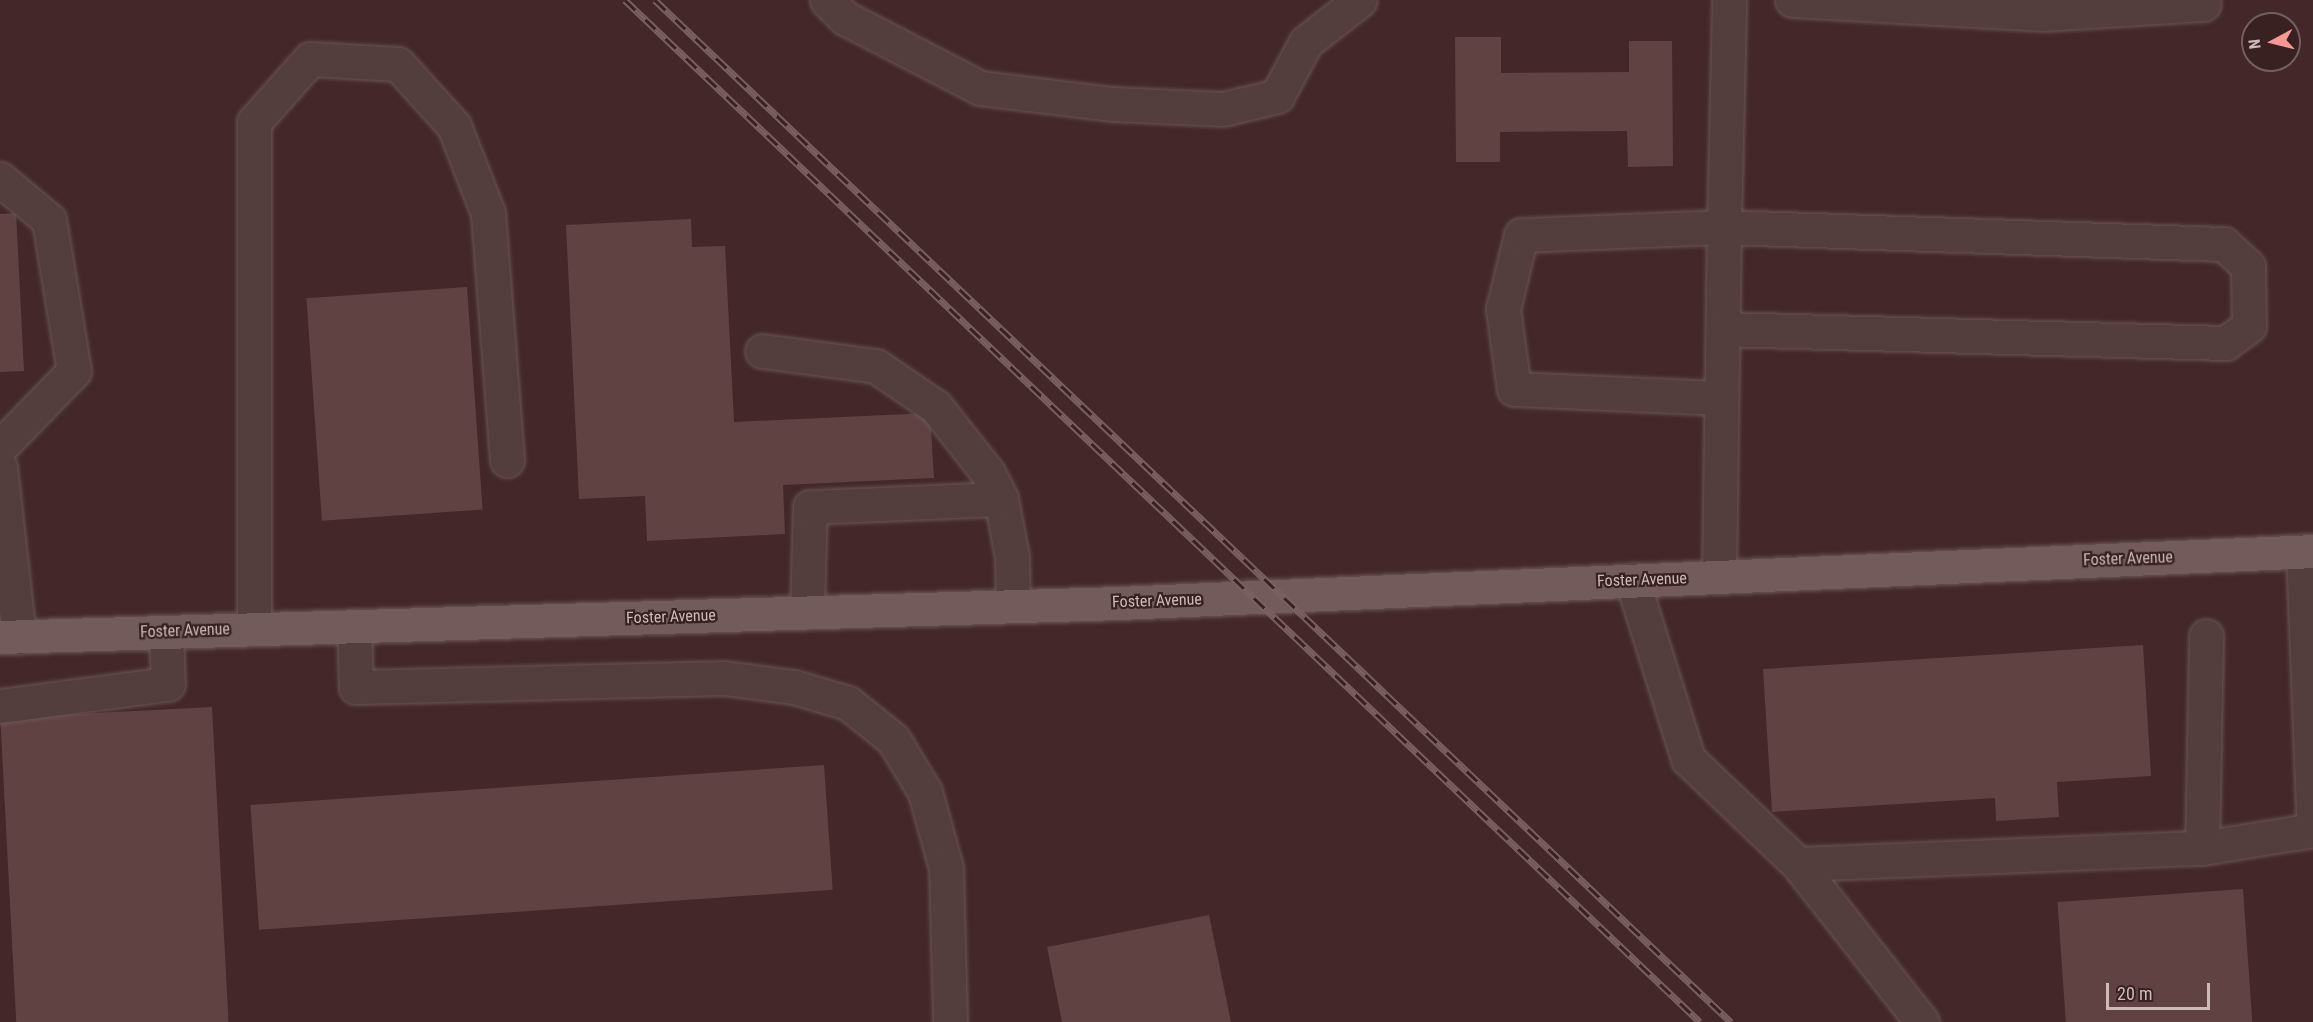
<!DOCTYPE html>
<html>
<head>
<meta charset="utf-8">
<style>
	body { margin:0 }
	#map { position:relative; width:2313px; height:1022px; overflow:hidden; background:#442829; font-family:"Roboto Condensed",sans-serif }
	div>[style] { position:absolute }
	.building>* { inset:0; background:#614243; transform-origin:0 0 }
	.roads { filter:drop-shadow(0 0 2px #6b5555) drop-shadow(0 0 2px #6b5555) }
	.minor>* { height:33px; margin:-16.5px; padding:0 16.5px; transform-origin:16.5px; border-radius:16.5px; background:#543d3d }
	.major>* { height:33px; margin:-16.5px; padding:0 16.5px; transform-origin:16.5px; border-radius:16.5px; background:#735b5b }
	.rail>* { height:7px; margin-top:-3.5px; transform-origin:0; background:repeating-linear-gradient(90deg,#392121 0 14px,#7a5f5f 0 28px); box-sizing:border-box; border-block:2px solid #7a5f5f }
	span { translate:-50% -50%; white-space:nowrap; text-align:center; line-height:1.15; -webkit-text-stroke:4.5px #392121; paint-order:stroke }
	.street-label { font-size:16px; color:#cdbbba }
	.north { position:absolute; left:2241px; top:12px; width:60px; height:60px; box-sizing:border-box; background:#392121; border:2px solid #745f5e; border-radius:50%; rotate:263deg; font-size:16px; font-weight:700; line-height:24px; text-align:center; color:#cdbbba }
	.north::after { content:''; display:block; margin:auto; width:21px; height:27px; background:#f79895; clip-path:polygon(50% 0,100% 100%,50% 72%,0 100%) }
	.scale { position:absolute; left:2106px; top:983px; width:104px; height:27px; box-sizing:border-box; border:3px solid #cdbbba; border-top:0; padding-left:8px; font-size:18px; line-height:21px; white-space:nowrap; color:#cdbbba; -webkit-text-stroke:4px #392121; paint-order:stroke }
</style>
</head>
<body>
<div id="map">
	<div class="building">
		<div style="clip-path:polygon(1455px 37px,1501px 37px,1501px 73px,1629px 72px,1629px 41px,1672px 41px,1673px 166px,1628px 167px,1627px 131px,1500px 132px,1500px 162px,1456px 162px)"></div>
		<div style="clip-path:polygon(16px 213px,24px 371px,0 372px,0 214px)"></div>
		<div style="clip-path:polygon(691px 219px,692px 247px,725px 246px,734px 422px,930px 413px,934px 478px,783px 485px,785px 534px,647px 541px,645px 496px,579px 499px,566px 225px)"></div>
		<div style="left:467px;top:287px;width:223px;height:161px;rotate:86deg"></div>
		<div style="clip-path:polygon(2143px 645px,2151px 776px,2057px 782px,2059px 817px,1996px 821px,1995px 798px,1772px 812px,1763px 669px)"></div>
		<div style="left:212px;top:707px;width:316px;height:212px;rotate:87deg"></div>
		<div style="left:824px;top:765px;width:125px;height:575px;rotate:86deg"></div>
		<div style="left:2243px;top:889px;width:133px;height:186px;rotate:86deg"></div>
		<div style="clip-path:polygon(1209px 915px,1231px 1022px,1062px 1022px,1047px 947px)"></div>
	</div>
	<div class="roads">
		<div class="minor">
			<div style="left:827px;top:0;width:25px;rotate:45deg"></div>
			<div style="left:845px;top:18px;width:152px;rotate:27.4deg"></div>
			<div style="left:980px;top:88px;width:134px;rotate:6.9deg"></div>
			<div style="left:1113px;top:104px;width:110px;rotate:2.6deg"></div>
			<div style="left:1223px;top:109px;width:56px;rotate:-13.5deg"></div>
			<div style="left:1277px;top:96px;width:61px;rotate:-61.8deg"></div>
			<div style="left:1306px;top:42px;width:68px;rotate:-37.9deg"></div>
			<div style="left:1792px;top:0;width:252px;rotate:3.2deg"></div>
			<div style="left:2044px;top:14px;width:160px;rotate:-3.6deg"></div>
			<div style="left:0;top:179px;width:64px;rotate:39.9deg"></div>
			<div style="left:49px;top:220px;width:153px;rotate:80.6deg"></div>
			<div style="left:74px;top:371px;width:106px;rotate:134.2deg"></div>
			<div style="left:762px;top:351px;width:115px;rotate:7.5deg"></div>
			<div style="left:876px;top:366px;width:73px;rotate:34.3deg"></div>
			<div style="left:936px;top:407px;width:84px;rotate:51.8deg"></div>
			<div style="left:988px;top:473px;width:29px;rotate:63deg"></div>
			<div style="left:1001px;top:499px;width:59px;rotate:79.3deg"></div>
			<div style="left:1012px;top:557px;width:49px;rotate:88.8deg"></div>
			<div style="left:1720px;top:398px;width:206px;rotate:-177.5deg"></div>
			<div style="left:1514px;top:389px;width:81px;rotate:-97.8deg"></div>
			<div style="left:1503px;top:309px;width:76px;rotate:-76.3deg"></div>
			<div style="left:1521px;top:235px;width:203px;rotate:-2.3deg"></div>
			<div style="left:1724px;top:227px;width:227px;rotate:-88.7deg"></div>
			<div style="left:0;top:467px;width:171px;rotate:83.6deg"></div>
			<div style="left:2303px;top:551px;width:262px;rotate:87.8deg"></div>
			<div style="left:1719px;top:577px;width:350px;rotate:-89.2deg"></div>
			<div style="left:1724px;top:227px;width:500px;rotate:1.95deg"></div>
			<div style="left:2224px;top:244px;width:33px;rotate:43deg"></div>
			<div style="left:2248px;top:266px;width:60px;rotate:89deg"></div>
			<div style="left:2249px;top:326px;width:29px;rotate:144deg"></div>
			<div style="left:2226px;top:343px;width:503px;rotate:-178.41deg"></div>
			<div style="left:1632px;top:580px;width:188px;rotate:72.6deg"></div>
			<div style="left:1688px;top:759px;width:152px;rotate:43.7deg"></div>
			<div style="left:1798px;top:864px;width:404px;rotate:-2.3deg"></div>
			<div style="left:2202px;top:848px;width:112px;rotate:-9.2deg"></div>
			<div style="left:807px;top:612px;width:105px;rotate:-88.4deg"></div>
			<div style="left:810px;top:507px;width:191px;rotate:-2.4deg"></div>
			<div style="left:354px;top:626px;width:61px;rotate:88.1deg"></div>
			<div style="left:356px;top:687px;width:368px;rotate:-1.4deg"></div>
			<div style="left:724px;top:678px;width:71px;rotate:7.3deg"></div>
			<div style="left:794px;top:687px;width:56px;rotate:16.5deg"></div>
			<div style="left:848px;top:703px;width:58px;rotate:38.7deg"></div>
			<div style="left:893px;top:739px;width:62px;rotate:58.9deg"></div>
			<div style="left:925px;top:792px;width:79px;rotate:74.6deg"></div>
			<div style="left:946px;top:868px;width:154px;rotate:88.5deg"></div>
			<div style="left:254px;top:629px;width:507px;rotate:-90deg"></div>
			<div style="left:254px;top:122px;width:84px;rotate:-48.4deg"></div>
			<div style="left:310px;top:59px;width:88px;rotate:3.3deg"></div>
			<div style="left:398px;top:64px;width:84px;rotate:47.9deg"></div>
			<div style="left:454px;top:126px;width:93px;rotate:68.7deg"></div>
			<div style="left:488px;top:213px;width:248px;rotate:85.6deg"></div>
			<div style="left:0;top:706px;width:169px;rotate:-7.5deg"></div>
			<div style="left:168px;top:684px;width:52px;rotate:-92.2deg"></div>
			<div style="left:2202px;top:848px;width:212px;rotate:-88.9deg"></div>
			<div style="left:1798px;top:864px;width:201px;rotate:51.9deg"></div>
		</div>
		<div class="major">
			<div style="left:0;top:637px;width:1120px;rotate:-1.74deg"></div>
			<div style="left:1119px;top:603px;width:1195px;rotate:-2.49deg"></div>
		</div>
	</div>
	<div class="rail">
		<div style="left:625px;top:0;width:1483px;rotate:43.55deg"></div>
		<div style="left:655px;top:0;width:1484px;rotate:43.53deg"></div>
	</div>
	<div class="street-label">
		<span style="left:2128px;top:559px;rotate:-2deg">Foster Avenue</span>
		<span style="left:1642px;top:580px;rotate:-2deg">Foster Avenue</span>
		<span style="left:1157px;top:601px;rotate:-2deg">Foster Avenue</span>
		<span style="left:671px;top:617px;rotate:-2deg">Foster Avenue</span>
		<span style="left:185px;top:631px;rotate:-2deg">Foster Avenue</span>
	</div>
	<div class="north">N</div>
	<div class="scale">20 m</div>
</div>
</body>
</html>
